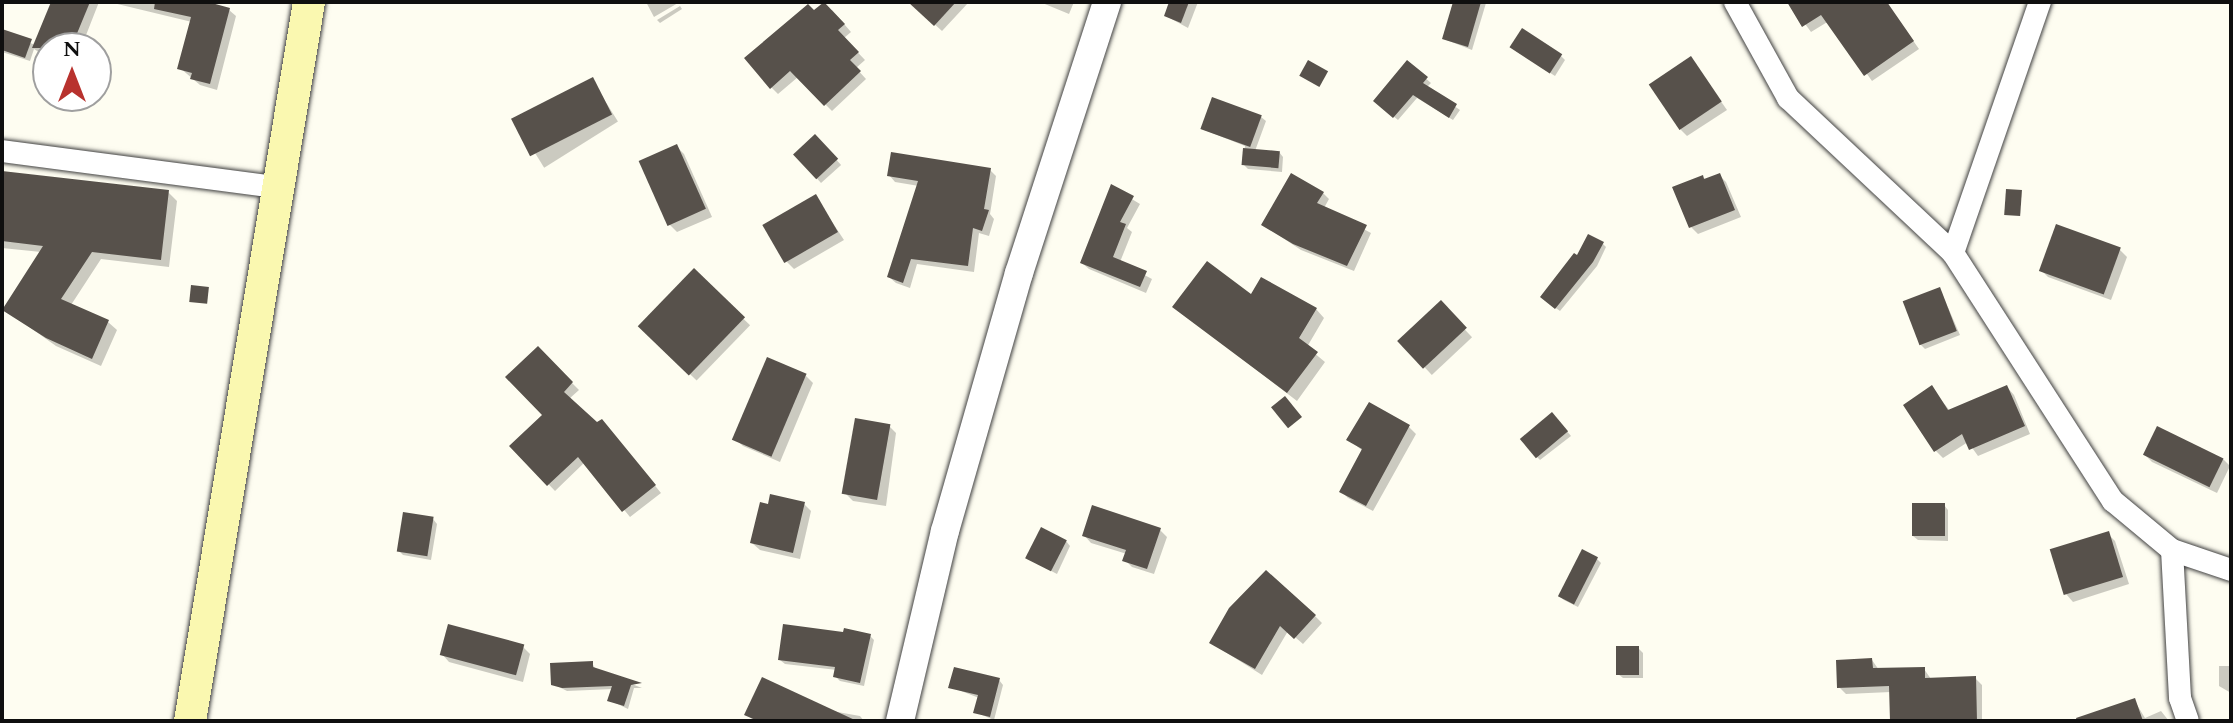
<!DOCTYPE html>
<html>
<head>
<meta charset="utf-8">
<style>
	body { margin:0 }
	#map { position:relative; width:2233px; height:723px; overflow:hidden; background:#fefdf1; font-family:Spectral,serif }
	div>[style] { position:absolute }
	.shadow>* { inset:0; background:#0003; transform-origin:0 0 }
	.building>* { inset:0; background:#57514b; transform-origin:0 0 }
	.roads { filter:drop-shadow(0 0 2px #424242) drop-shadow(0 0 2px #424242) }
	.minor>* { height:22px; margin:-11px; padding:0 11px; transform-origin:11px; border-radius:11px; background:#fff }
	.tertiary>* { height:28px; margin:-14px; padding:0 14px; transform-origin:14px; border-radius:14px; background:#fff }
	.secondary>* { height:32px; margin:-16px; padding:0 16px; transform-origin:16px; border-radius:16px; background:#faf8b0 }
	span { translate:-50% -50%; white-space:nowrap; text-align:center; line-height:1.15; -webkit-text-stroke:8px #fff; paint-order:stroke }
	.frame { position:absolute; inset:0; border:4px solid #0f0f0f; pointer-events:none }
	.north { position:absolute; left:32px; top:32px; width:80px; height:80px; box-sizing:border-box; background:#fff; border:2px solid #9f9f9f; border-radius:50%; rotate:0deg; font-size:22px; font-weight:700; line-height:32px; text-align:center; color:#0f0f0f }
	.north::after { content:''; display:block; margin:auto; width:28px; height:36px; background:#b8322e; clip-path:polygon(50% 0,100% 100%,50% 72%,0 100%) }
</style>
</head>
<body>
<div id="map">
	<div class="shadow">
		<div style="clip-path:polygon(53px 2px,99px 2px,81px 48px,48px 48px,48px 58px,34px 49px,30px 61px,2px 52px,2px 31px,35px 45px)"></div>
		<div style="clip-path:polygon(109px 2px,200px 2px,229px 10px,236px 16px,217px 90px,200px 85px,180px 68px,192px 22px)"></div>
		<div style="clip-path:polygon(646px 2px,678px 2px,678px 3px,654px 17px)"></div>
		<div style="clip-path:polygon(910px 2px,969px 2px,942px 31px)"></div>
		<div style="clip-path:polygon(1040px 2px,1074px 2px,1069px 14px)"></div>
		<div style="clip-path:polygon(1171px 2px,1198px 2px,1188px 28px,1166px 16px)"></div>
		<div style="clip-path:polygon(1455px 2px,1486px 3px,1472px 50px,1444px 39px)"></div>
		<div style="clip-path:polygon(1789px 2px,1886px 2px,1919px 49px,1872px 81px,1829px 21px,1811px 32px)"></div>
		<div style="clip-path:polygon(680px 6px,682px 9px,660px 23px,657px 20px)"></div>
		<div style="clip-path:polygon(832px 10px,851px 32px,844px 38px,865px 60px,856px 68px,866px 79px,832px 111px,798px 77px,778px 94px,771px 87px,814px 13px)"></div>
		<div style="clip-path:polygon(1516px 51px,1561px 56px,1565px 60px,1555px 76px)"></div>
		<div style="clip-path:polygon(1691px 59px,1727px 110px,1687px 136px,1680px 129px)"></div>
		<div style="clip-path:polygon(1408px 63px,1431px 83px,1427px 87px,1460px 110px,1453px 120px,1417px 98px,1398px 120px,1375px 101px)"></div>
		<div style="left:592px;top:80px;width:49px;height:87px;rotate:58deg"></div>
		<div style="clip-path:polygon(1261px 117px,1266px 121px,1255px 151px,1279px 152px,1283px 157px,1282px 172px,1248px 169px,1243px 164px,1245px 146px,1202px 129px)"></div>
		<div style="left:815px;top:136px;width:39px;height:27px;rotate:48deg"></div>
		<div style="clip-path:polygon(677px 147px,684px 154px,712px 217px,677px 232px,670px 225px)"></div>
		<div style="clip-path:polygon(990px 170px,996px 176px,990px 214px,994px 219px,989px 236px,979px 233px,974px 272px,917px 264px,910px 288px,896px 283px,889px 277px,919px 186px,895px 182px,889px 175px)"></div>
		<div style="clip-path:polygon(2px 172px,168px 192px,177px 201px,169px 267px,101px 259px,71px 305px,108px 322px,117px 330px,101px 366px,56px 346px,4px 309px,41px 252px,2px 248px)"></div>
		<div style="clip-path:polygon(1719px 175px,1726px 182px,1741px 217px,1698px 234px,1691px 227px,1703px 177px,1706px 180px)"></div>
		<div style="clip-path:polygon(1112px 187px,1140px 204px,1127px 228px,1132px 232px,1120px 262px,1152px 279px,1146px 293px,1089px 269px,1082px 263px)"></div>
		<div style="clip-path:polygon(1323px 193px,1329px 199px,1324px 208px,1371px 233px,1354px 271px,1301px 250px,1263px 225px)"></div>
		<div style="clip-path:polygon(815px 196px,844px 240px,794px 269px,787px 262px)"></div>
		<div style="clip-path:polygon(1603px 244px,1606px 247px,1597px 266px,1560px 311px,1546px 301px,1578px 258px)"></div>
		<div style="clip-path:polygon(2120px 250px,2127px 257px,2111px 300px,2048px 277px,2041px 270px)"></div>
		<div style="left:694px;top:271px;width:78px;height:77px;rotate:44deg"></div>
		<div style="clip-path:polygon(1940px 289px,1960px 335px,1925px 349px,1920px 344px)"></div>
		<div style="clip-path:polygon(1252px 297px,1316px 309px,1324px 318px,1307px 347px,1325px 362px,1297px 401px,1175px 307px)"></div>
		<div style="left:1440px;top:303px;width:47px;height:55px;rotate:47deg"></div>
		<div style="clip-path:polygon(538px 349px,579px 390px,569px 399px,597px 425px,608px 428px,661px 493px,630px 517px,585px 462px,555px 491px,512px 446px,545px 415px)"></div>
		<div style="clip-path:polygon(806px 376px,813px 383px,780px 462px,743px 446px,735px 439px)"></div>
		<div style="clip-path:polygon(2007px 387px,2014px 395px,2030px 434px,1978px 456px,1968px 442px,1943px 458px,1936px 451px,1932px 388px,1950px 411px)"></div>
		<div style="clip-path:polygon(1557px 419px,1571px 436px,1540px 460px,1536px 456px)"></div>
		<div style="clip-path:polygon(889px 426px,896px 433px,886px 506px,853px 501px,846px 494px)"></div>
		<div style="clip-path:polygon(1409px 427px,1416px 434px,1373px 511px,1348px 498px,1341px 491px,1363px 451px,1349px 440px)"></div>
		<div style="clip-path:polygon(2145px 455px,2223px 459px,2230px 466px,2217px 493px,2152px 462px)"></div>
		<div style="clip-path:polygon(804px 504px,811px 511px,800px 559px,760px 550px,752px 543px)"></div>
		<div style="clip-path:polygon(1944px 505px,1948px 510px,1948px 541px,1918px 540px,1913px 536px)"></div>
		<div style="clip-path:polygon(433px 519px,437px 524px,431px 560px,403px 555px,398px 550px)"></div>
		<div style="clip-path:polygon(1160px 530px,1167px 537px,1154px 574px,1132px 567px,1125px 560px,1127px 554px,1091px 543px,1084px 535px)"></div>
		<div style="clip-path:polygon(2108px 534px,2115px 541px,2129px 584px,2073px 602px,2066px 594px)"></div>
		<div style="clip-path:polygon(1066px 541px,1070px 546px,1057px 574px,1028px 559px)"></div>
		<div style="clip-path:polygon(1597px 559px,1601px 563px,1578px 607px,1564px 600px,1559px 596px)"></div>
		<div style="clip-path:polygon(1315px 616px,1322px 623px,1303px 644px,1288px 631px,1262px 675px,1211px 643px)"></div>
		<div style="clip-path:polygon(870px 636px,874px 640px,864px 686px,840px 681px,835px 676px,837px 670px,785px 664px,780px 660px)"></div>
		<div style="clip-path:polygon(523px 647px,530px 654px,523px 682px,449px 662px,442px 654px)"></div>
		<div style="clip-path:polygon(1638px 648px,1643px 653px,1643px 678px,1623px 678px,1618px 674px)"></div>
		<div style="clip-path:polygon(1872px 660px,1879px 670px,1924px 669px,1931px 679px,1975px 678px,1982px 685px,1982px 721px,1892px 721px,1891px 692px,1846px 694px,1839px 687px)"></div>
		<div style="clip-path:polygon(592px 663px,596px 670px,642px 688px,634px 688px,628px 709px,609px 700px,613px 689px,567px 691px,553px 684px)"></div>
		<div style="clip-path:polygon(2219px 666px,2231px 666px,2231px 693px,2219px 686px)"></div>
		<div style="clip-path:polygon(999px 680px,1003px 685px,994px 720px,975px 712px,979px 698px,951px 687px)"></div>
		<div style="clip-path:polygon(2134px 700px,2145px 718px,2161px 711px,2169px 721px,2088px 721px)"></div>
		<div style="clip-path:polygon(832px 711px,860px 716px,864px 721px,754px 721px,747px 714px)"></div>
	</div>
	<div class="building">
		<div style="clip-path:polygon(51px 2px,90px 2px,71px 48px,32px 48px)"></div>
		<div style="clip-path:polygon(155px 2px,208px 2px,230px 8px,210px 84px,190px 79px,192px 73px,177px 69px,191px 17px,154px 9px)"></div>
		<div style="clip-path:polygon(824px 2px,845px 24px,838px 30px,859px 52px,850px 60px,861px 71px,824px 106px,790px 71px,770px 89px,744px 58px,808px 4px,814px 10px)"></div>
		<div style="clip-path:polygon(908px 2px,956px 2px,934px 26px)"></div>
		<div style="clip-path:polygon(1169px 2px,1189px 2px,1181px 23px,1164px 16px)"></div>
		<div style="clip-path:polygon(1453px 2px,1481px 2px,1468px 47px,1442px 39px)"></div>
		<div style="clip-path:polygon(1787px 2px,1887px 2px,1914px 41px,1864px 76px,1821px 15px,1802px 27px)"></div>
		<div style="left:1522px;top:28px;width:48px;height:23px;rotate:33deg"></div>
		<div style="clip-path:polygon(2px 29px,32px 39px,25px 58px,2px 50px)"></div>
		<div style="left:1691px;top:56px;width:55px;height:51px;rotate:56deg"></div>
		<div style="left:1308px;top:60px;width:23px;height:18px;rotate:29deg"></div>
		<div style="clip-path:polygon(1407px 60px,1428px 77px,1423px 83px,1457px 104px,1449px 118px,1413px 95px,1393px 118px,1373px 101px)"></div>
		<div style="left:593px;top:77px;width:42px;height:92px;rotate:63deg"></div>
		<div style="left:1212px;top:97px;width:53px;height:34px;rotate:20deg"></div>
		<div style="left:815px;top:134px;width:34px;height:30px;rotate:47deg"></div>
		<div style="left:677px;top:144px;width:71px;height:42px;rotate:66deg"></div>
		<div style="left:1243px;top:148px;width:37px;height:17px;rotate:5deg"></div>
		<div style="clip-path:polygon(891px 152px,991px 168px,984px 209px,989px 210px,982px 231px,973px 228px,968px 266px,911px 259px,903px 283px,887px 277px,918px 181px,887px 176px)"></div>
		<div style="clip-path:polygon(2px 171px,169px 190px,161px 260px,92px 252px,61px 299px,109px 320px,92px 359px,46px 338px,2px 310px,43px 246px,2px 241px)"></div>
		<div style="clip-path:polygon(1291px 173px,1324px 192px,1317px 203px,1367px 225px,1347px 266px,1293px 244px,1261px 225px)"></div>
		<div style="clip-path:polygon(1720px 173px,1735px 210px,1689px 228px,1672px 187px,1703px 175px,1704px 179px)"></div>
		<div style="clip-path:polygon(1111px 184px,1134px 196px,1120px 222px,1126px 224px,1113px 257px,1147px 271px,1140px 287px,1080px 263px)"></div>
		<div style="left:2006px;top:189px;width:16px;height:26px;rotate:4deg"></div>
		<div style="left:816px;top:194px;width:44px;height:62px;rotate:60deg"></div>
		<div style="left:2056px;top:224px;width:69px;height:50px;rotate:20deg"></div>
		<div style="clip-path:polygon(1588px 234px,1604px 242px,1593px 262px,1555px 309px,1540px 297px,1574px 253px,1577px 255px)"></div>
		<div style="clip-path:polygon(1207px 261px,1251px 294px,1261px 277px,1317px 308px,1299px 338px,1318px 352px,1287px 393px,1172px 307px)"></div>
		<div style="left:694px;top:268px;width:71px;height:81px;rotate:44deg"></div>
		<div style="left:191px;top:285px;width:18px;height:17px;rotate:6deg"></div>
		<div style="left:1940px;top:287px;width:47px;height:40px;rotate:69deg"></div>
		<div style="left:1441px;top:300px;width:38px;height:60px;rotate:47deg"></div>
		<div style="clip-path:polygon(538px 346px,573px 382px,564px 392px,597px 422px,602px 419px,656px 485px,622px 512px,578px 457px,547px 486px,509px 446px,542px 415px,505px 377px)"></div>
		<div style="left:767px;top:357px;width:43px;height:90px;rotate:23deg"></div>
		<div style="clip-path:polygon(1932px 385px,1948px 410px,2007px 385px,2025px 426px,1969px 450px,1962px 434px,1934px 452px,1903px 405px)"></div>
		<div style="left:1285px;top:396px;width:27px;height:18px;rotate:51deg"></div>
		<div style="clip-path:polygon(1369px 402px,1410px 425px,1366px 506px,1339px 492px,1362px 449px,1346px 440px)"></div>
		<div style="left:1552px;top:412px;width:25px;height:42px;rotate:50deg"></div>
		<div style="left:855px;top:418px;width:36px;height:77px;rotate:10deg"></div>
		<div style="left:2157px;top:426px;width:74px;height:32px;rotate:26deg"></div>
		<div style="clip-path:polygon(770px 494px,805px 502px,793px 553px,750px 543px,760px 502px,768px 504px)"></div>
		<div style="left:1912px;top:503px;width:33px;height:33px"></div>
		<div style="clip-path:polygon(1092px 505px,1161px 528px,1147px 569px,1122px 561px,1126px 550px,1082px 536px)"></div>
		<div style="left:403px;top:512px;width:31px;height:40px;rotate:9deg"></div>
		<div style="left:1041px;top:527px;width:29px;height:35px;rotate:27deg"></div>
		<div style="left:2109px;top:531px;width:48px;height:62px;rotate:73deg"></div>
		<div style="left:1582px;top:549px;width:18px;height:53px;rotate:27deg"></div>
		<div style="clip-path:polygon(1266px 570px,1316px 615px,1294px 639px,1280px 626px,1255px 669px,1209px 643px,1229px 608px)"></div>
		<div style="left:448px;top:624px;width:79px;height:32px;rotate:15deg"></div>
		<div style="clip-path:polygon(783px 624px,843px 632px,844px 628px,871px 634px,860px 683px,833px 677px,835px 667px,778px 660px)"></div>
		<div style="left:1639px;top:646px;width:29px;height:23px;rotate:90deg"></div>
		<div style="clip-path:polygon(1872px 658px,1873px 668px,1925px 667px,1925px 678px,1976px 676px,1977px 721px,1890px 721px,1889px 686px,1837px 688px,1836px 660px)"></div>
		<div style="clip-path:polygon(593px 661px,593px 667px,642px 683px,631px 685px,624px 706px,607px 701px,612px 686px,562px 688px,551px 685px,550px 663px)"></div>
		<div style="clip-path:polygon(954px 667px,1000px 678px,990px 717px,973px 713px,978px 695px,948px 688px)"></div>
		<div style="clip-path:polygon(762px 677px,857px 721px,758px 721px,744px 715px)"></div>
		<div style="clip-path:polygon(2135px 698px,2143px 721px,2077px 721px,2076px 718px)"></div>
	</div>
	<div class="roads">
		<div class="minor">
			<div style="left:1735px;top:2px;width:110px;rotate:61.1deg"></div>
			<div style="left:1788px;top:98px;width:226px;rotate:43.2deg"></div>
			<div style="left:1953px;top:253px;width:295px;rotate:57.2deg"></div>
			<div style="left:2113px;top:501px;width:77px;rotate:39.7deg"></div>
			<div style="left:2172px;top:550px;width:62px;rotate:18.7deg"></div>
			<div style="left:2px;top:151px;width:277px;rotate:7.5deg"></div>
			<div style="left:1953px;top:253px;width:266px;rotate:-70.9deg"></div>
			<div style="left:2172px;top:550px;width:148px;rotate:86.9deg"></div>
			<div style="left:2180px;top:698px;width:24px;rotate:71deg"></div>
		</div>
		<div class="tertiary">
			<div style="left:900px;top:721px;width:195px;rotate:-76.7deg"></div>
			<div style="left:945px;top:531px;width:268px;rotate:-74deg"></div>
			<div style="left:1019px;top:273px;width:285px;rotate:-72deg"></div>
		</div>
		<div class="secondary">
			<div style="left:190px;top:721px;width:729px;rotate:-80.6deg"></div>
		</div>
	</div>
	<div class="frame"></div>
	<div class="north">N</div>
</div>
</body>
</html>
